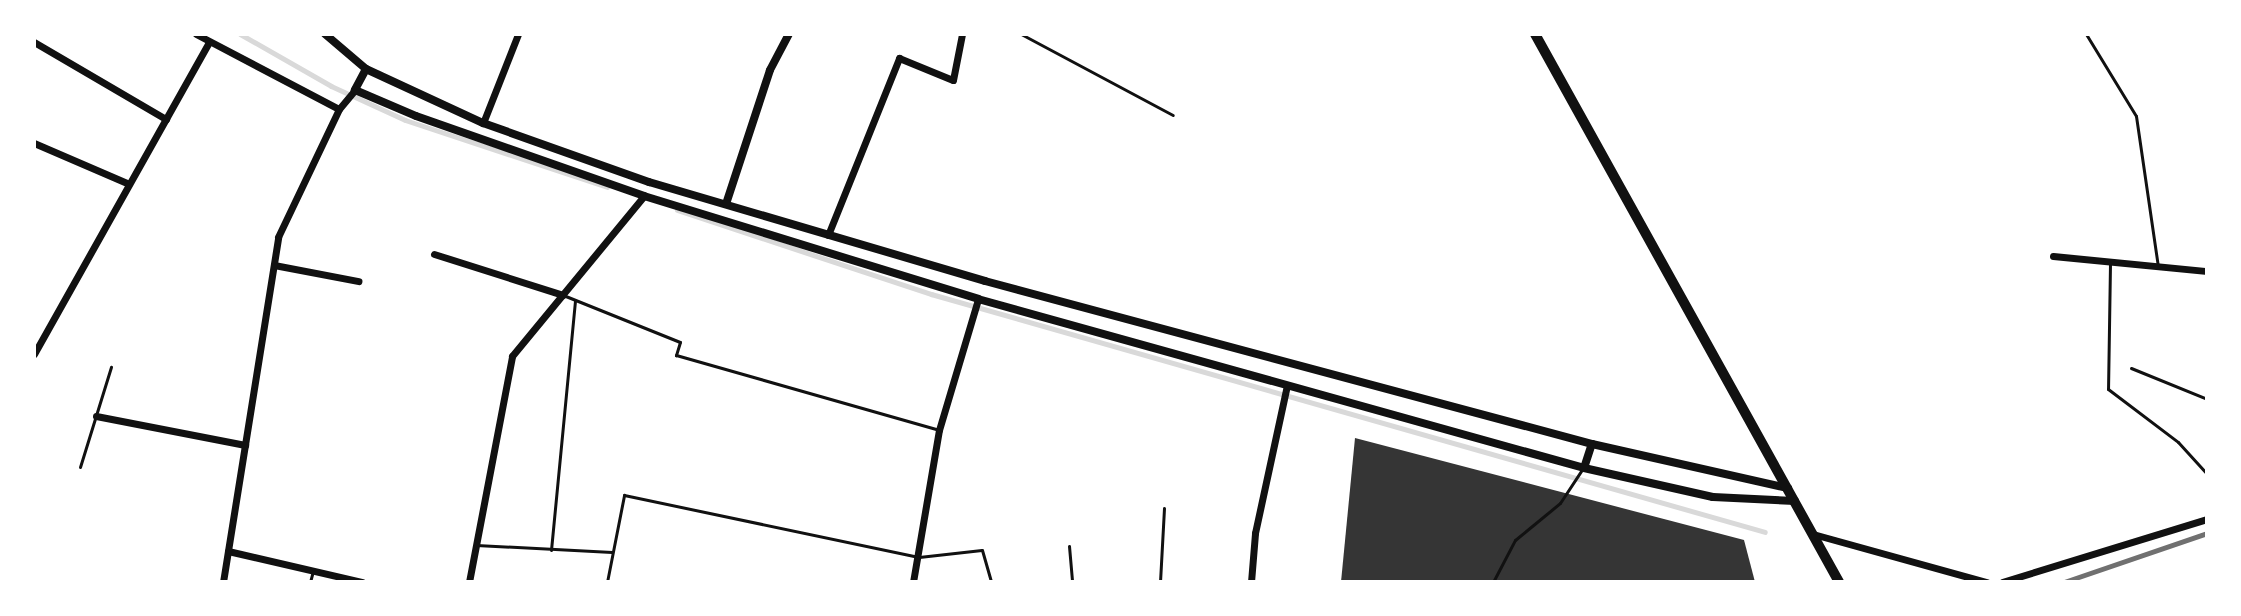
<!DOCTYPE html>
<html>
<head>
<meta charset="utf-8">
<style>
	body { margin:0 }
	#map { position:relative; width:2241px; height:616px; overflow:hidden; background:#fff; font-family:"Titillium Web",sans-serif }
	div>[style] { position:absolute }
	.stream>* { height:5px; margin:-2.5px; padding:0 2.5px; transform-origin:2.5px; border-radius:2.5px; background:#d9d9d9 }
	.building>* { inset:0; background:#353535 }
	.service>* { height:3px; margin:-1.5px; padding:0 1.5px; transform-origin:1.5px; border-radius:1.5px; background:#111 }
	.minor>* { height:7px; margin:-3.5px; padding:0 3.5px; transform-origin:3.5px; border-radius:3.5px; background:#111 }
	.tertiary>* { height:8px; margin:-4px; padding:0 4px; transform-origin:4px; border-radius:4px; background:#111 }
	.secondary>* { height:10px; margin:-5px; padding:0 5px; transform-origin:5px; border-radius:5px; background:#111 }
	.rail>* { height:5px; margin:-2.5px; padding:0 2.5px; transform-origin:2.5px; border-radius:2.5px; background:#707070 }
	span { translate:-50% -50%; white-space:nowrap; text-align:center; line-height:1.15; -webkit-text-stroke:6px #fff; paint-order:stroke }
	.frame { position:absolute; inset:0; border:36px solid #fff; pointer-events:none }
</style>
</head>
<body>
<div id="map">
	<div class="stream">
		<div style="left:240px;top:34px;width:105px;rotate:29.7deg"></div>
		<div style="left:331px;top:86px;width:81px;rotate:24.7deg"></div>
		<div style="left:405px;top:120px;width:213px;rotate:18.3deg"></div>
		<div style="left:677px;top:210px;width:268px;rotate:18.3deg"></div>
		<div style="left:931px;top:294px;width:867px;rotate:15.93deg"></div>
	</div>
	<div class="building">
		<div style="clip-path:polygon(1355px 438px,1744px 540px,1755px 582px,1341px 582px)"></div>
	</div>
	<div class="service">
		<div style="left:1021px;top:34px;width:172px;rotate:28.1deg"></div>
		<div style="left:2086px;top:34px;width:96px;rotate:58.6deg"></div>
		<div style="left:2136px;top:116px;width:152px;rotate:81.7deg"></div>
		<div style="left:2110px;top:264px;width:125px;rotate:90.9deg"></div>
		<div style="left:2108px;top:389px;width:88px;rotate:37.1deg"></div>
		<div style="left:2178px;top:442px;width:43px;rotate:47.8deg"></div>
		<div style="left:563px;top:295px;width:126px;rotate:21.9deg"></div>
		<div style="left:680px;top:342px;width:14px;rotate:107deg"></div>
		<div style="left:676px;top:355px;width:273px;rotate:15.9deg"></div>
		<div style="left:2131px;top:368px;width:82px;rotate:22.2deg"></div>
		<div style="left:80px;top:467px;width:105px;rotate:-72.8deg"></div>
		<div style="left:476px;top:545px;width:136px;rotate:2.9deg"></div>
		<div style="left:1069px;top:546px;width:36px;rotate:85deg"></div>
		<div style="left:551px;top:550px;width:251px;rotate:-84.5deg"></div>
		<div style="left:310px;top:582px;width:11px;rotate:-75deg"></div>
		<div style="left:607px;top:582px;width:89px;rotate:-78.9deg"></div>
		<div style="left:624px;top:495px;width:301px;rotate:11.9deg"></div>
		<div style="left:919px;top:557px;width:63px;rotate:-6.3deg"></div>
		<div style="left:982px;top:550px;width:33px;rotate:74deg"></div>
		<div style="left:1160px;top:582px;width:74px;rotate:-86.9deg"></div>
		<div style="left:1493px;top:582px;width:47px;rotate:-62.4deg"></div>
		<div style="left:1515px;top:540px;width:58px;rotate:-39.4deg"></div>
		<div style="left:1560px;top:503px;width:42px;rotate:-56.7deg"></div>
	</div>
	<div class="minor">
		<div style="left:196px;top:34px;width:161px;rotate:27.7deg"></div>
		<div style="left:34px;top:42px;width:153px;rotate:30.3deg"></div>
		<div style="left:483px;top:123px;width:96px;rotate:-68.5deg"></div>
		<div style="left:34px;top:143px;width:103px;rotate:23.3deg"></div>
		<div style="left:828px;top:235px;width:191px;rotate:-68.1deg"></div>
		<div style="left:899px;top:58px;width:58px;rotate:22.2deg"></div>
		<div style="left:953px;top:80px;width:47px;rotate:-78.9deg"></div>
		<div style="left:434px;top:254px;width:135px;rotate:17.6deg"></div>
		<div style="left:2053px;top:256px;width:155px;rotate:5.6deg"></div>
		<div style="left:274px;top:265px;width:86px;rotate:10.8deg"></div>
		<div style="left:34px;top:354px;width:358px;rotate:-60.7deg"></div>
		<div style="left:96px;top:416px;width:152px;rotate:11deg"></div>
		<div style="left:1813px;top:534px;width:180px;rotate:15.5deg"></div>
		<div style="left:228px;top:551px;width:138px;rotate:13deg"></div>
		<div style="left:223px;top:582px;width:349px;rotate:-80.9deg"></div>
		<div style="left:278px;top:237px;width:142px;rotate:-64.5deg"></div>
		<div style="left:339px;top:109px;width:25px;rotate:-50deg"></div>
		<div style="left:469px;top:582px;width:230px;rotate:-79.2deg"></div>
		<div style="left:512px;top:356px;width:207px;rotate:-50.5deg"></div>
		<div style="left:913px;top:582px;width:154px;rotate:-80.3deg"></div>
		<div style="left:939px;top:430px;width:137px;rotate:-73.4deg"></div>
		<div style="left:1251px;top:582px;width:49px;rotate:-85.3deg"></div>
		<div style="left:1255px;top:533px;width:151px;rotate:-77.8deg"></div>
		<div style="left:2002px;top:582px;width:214px;rotate:-17.1deg"></div>
	</div>
	<div class="tertiary">
		<div style="left:325px;top:34px;width:54px;rotate:40.5deg"></div>
		<div style="left:366px;top:69px;width:129px;rotate:24.8deg"></div>
		<div style="left:483px;top:123px;width:176px;rotate:19.6deg"></div>
		<div style="left:649px;top:182px;width:350px;rotate:16.4deg"></div>
		<div style="left:985px;top:281px;width:629px;rotate:15.03deg"></div>
		<div style="left:1592px;top:444px;width:201px;rotate:12.7deg"></div>
		<div style="left:366px;top:69px;width:24px;rotate:118deg"></div>
		<div style="left:355px;top:90px;width:66px;rotate:23.1deg"></div>
		<div style="left:416px;top:116px;width:242px;rotate:19.3deg"></div>
		<div style="left:644px;top:196px;width:350px;rotate:17.1deg"></div>
		<div style="left:978px;top:299px;width:629px;rotate:15.58deg"></div>
		<div style="left:1584px;top:468px;width:132px;rotate:12.7deg"></div>
		<div style="left:1713px;top:497px;width:82px;rotate:2.8deg"></div>
		<div style="left:726px;top:204px;width:141px;rotate:-71.8deg"></div>
		<div style="left:770px;top:70px;width:41px;rotate:-62.2deg"></div>
		<div style="left:1584px;top:468px;width:25px;rotate:-72deg"></div>
	</div>
	<div class="secondary">
		<div style="left:1535px;top:34px;width:627px;rotate:60.98deg"></div>
	</div>
	<div class="rail">
		<div style="left:2064px;top:582px;width:151px;rotate:-18.9deg"></div>
	</div>
	<div class="frame"></div>
</div>
</body>
</html>
